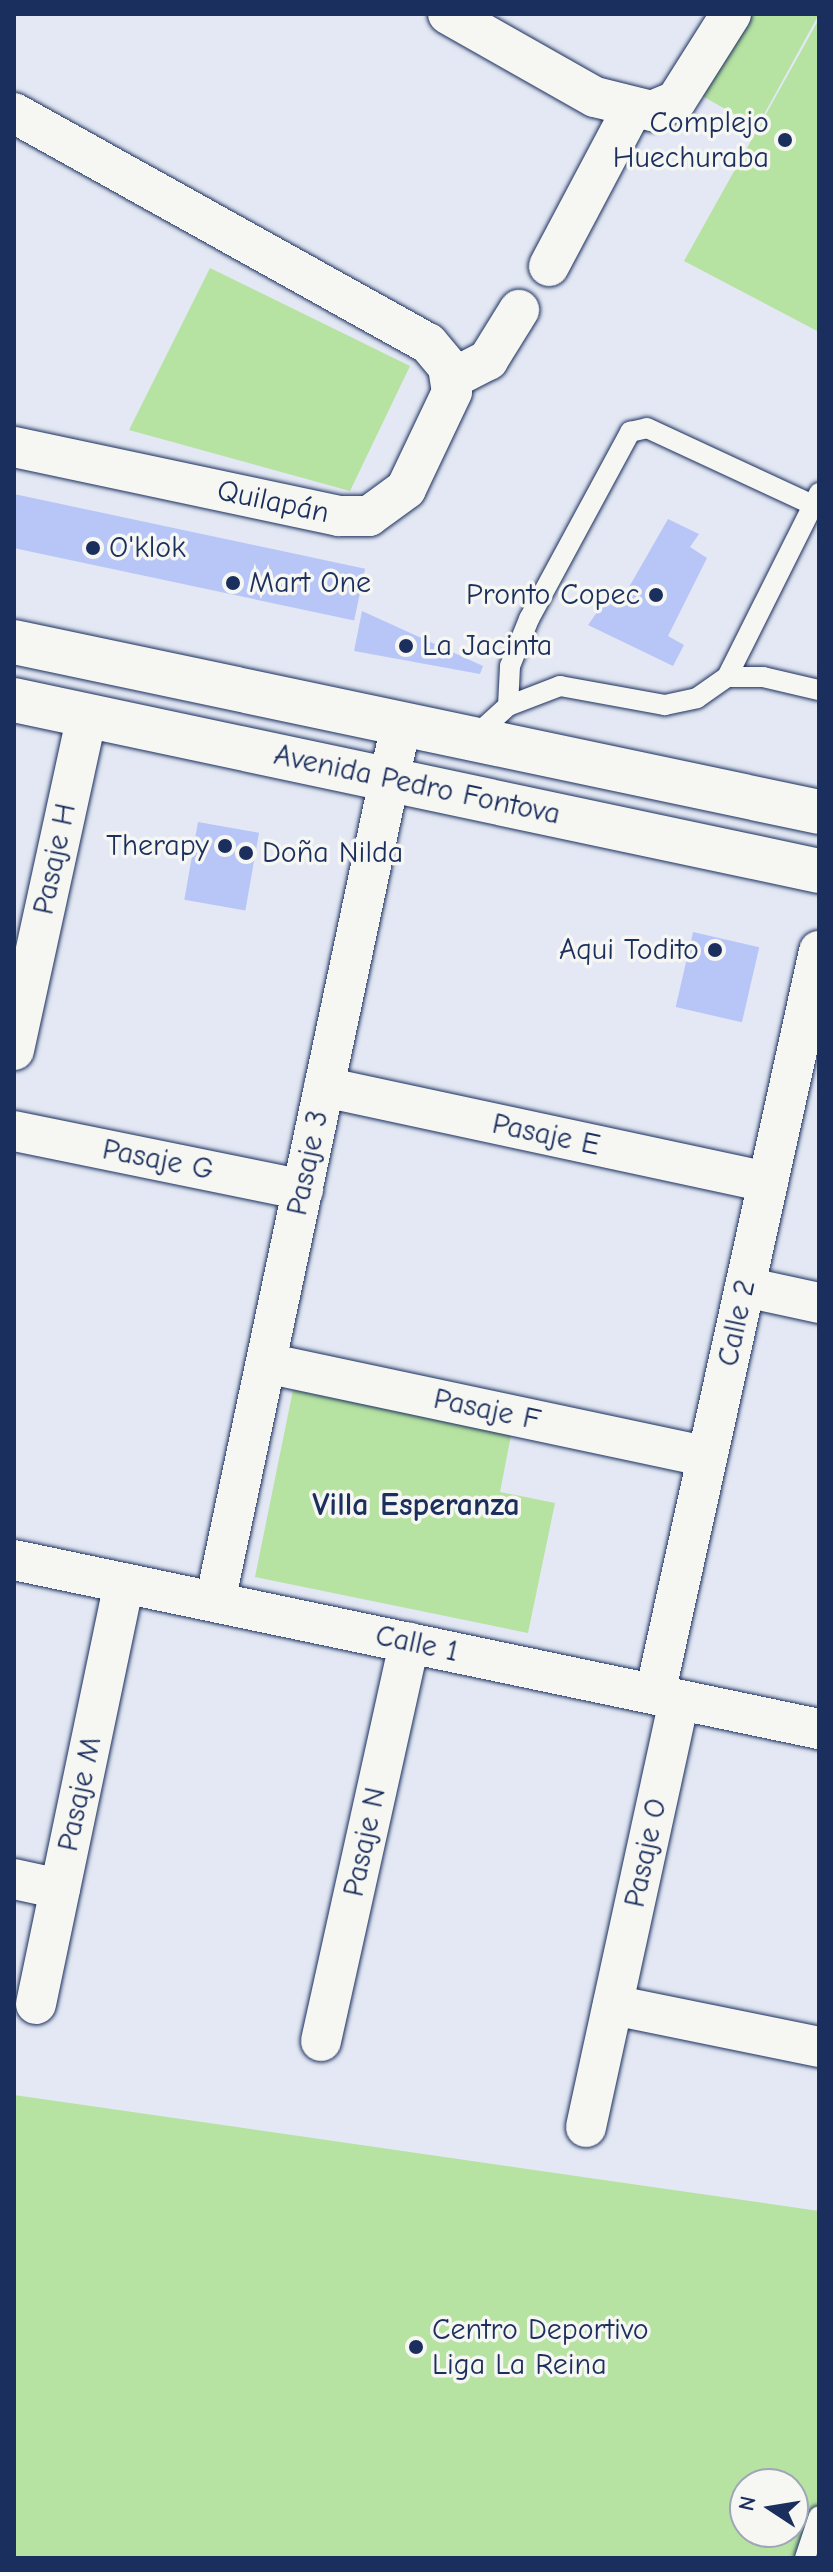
<!DOCTYPE html>
<html>
<head>
<meta charset="utf-8">
<style>
	body { margin:0 }
	#map { position:relative; width:833px; height:2572px; overflow:hidden; background:#e3e8f4; font-family:"Comic Neue",sans-serif }
	div>[style] { position:absolute }
	.green>* { inset:0; background:#b6e3a1 }
	.building>* { inset:0; background:#b8c6f7; transform-origin:0 0 }
	.roads { filter:drop-shadow(0 0 2px #1b2f5e) drop-shadow(0 0 2px #1b2f5e) }
	.lane>* { height:20px; margin:-10px; padding:0 10px; transform-origin:10px; border-radius:10px; background:#f6f6f2 }
	.street>* { height:40px; margin:-20px; padding:0 20px; transform-origin:20px; border-radius:20px; background:#f6f6f2 }
	.secondary>* { height:44px; margin:-22px; padding:0 22px; transform-origin:22px; border-radius:22px; background:#f6f6f2 }
	.dots>* { width:22px; height:22px; translate:-50% -50%; box-sizing:border-box; border:4px solid #f6f6f2; border-radius:50% }
	span { translate:-50% -50%; white-space:nowrap; text-align:center; line-height:1.15; -webkit-text-stroke:7px #f6f6f2; paint-order:stroke }
	.poi-label { font-size:30px; color:#1b2f5e }
	.right { translate:-100% -50%; text-align:right }
	.left { translate:0 -50%; text-align:left }
	.street-label { font-size:30px; color:#1b2f5e }
	.neighbourhood-label { font-size:32px; color:#1b2f5e; font-weight:700 }
	.frame { position:absolute; inset:0; border:16px solid #1b2f5e; pointer-events:none }
	.north { position:absolute; left:729px; top:2468px; width:80px; height:80px; box-sizing:border-box; background:#f6f6f2; border:2px solid #9ea6b7; border-radius:50%; rotate:282deg; font-size:22px; font-weight:700; line-height:32px; text-align:center; color:#1b2f5e }
	.north::after { content:''; display:block; margin:auto; width:28px; height:36px; background:#1b2f5e; clip-path:polygon(50% 0,100% 100%,50% 72%,0 100%) }
</style>
</head>
<body>
<div id="map">
	<div class="green">
		<div style="clip-path:polygon(741px 14px,819px 14px,757px 127px,697px 93px)"></div>
		<div style="clip-path:polygon(819px 19px,819px 332px,684px 261px)"></div>
		<div style="clip-path:polygon(210px 268px,410px 366px,350px 491px,129px 430px)"></div>
		<div style="clip-path:polygon(293px 1390px,511px 1435px,500px 1492px,555px 1503px,528px 1633px,255px 1577px)"></div>
		<div style="clip-path:polygon(evenodd,14px 2095px,819px 2211px,819px 2558px,14px 2558px,14px 2095px,745px 2484px,793px 2484px,793px 2532px,745px 2532px,745px 2484px)"></div>
	</div>
	<div class="building">
		<div style="left:14px;top:494px;width:359px;height:53px;rotate:12deg"></div>
		<div style="clip-path:polygon(668px 519px,699px 534px,690px 547px,707px 558px,668px 636px,684px 645px,673px 666px,588px 625px,605px 601px,617px 608px)"></div>
		<div style="clip-path:polygon(362px 611px,483px 666px,480px 674px,354px 651px)"></div>
		<div style="left:198px;top:822px;width:62px;height:79px;rotate:10deg"></div>
		<div style="left:693px;top:932px;width:68px;height:77px;rotate:13deg"></div>
	</div>
	<div class="roads">
		<div class="lane">
			<div style="left:727px;top:677px;width:206px;rotate:-63.4deg"></div>
			<div style="left:508px;top:706px;width:40px;rotate:-87.1deg"></div>
			<div style="left:510px;top:666px;width:51px;rotate:-68deg"></div>
			<div style="left:529px;top:619px;width:213px;rotate:-61.6deg"></div>
			<div style="left:630px;top:432px;width:17px;rotate:-13deg"></div>
			<div style="left:647px;top:428px;width:183px;rotate:24.9deg"></div>
			<div style="left:474px;top:737px;width:46px;rotate:-42.4deg"></div>
			<div style="left:508px;top:706px;width:56px;rotate:-21deg"></div>
			<div style="left:560px;top:686px;width:107px;rotate:10.3deg"></div>
			<div style="left:665px;top:705px;width:33px;rotate:-12deg"></div>
			<div style="left:697px;top:698px;width:37px;rotate:-35deg"></div>
			<div style="left:727px;top:677px;width:36px"></div>
			<div style="left:763px;top:677px;width:57px;rotate:13.1deg"></div>
			<div style="left:805px;top:2558px;width:44px;rotate:-71.6deg"></div>
		</div>
		<div class="street">
			<div style="left:448px;top:14px;width:169px;rotate:29.5deg"></div>
			<div style="left:595px;top:97px;width:59px;rotate:13.8deg"></div>
			<div style="left:652px;top:111px;width:26px;rotate:-23deg"></div>
			<div style="left:676px;top:101px;width:103px;rotate:-57.7deg"></div>
			<div style="left:14px;top:113px;width:474px;rotate:29.1deg"></div>
			<div style="left:428px;top:343px;width:31px;rotate:50deg"></div>
			<div style="left:448px;top:367px;width:25px;rotate:81deg"></div>
			<div style="left:452px;top:392px;width:107px;rotate:115.4deg"></div>
			<div style="left:406px;top:489px;width:46px;rotate:143.9deg"></div>
			<div style="left:369px;top:516px;width:30px;rotate:180deg"></div>
			<div style="left:339px;top:516px;width:332px;rotate:-168deg"></div>
			<div style="left:549px;top:266px;width:178px;rotate:-62.1deg"></div>
			<div style="left:451px;top:379px;width:42px;rotate:-27.2deg"></div>
			<div style="left:488px;top:360px;width:59px;rotate:-58.2deg"></div>
			<div style="left:14px;top:1050px;width:343px;rotate:-77.7deg"></div>
			<div style="left:324px;top:1087px;width:454px;rotate:12.1deg"></div>
			<div style="left:14px;top:1131px;width:295px;rotate:11.5deg"></div>
			<div style="left:745px;top:1287px;width:76px;rotate:12.2deg"></div>
			<div style="left:266px;top:1363px;width:451px;rotate:12deg"></div>
			<div style="left:14px;top:1560px;width:823px;rotate:11.86deg"></div>
			<div style="left:215px;top:1602px;width:897px;rotate:-78.04deg"></div>
			<div style="left:655px;top:1694px;width:761px;rotate:-77.55deg"></div>
			<div style="left:14px;top:1879px;width:47px;rotate:12.3deg"></div>
			<div style="left:36px;top:2004px;width:430px;rotate:-78.2deg"></div>
			<div style="left:613px;top:2005px;width:210px;rotate:11.5deg"></div>
			<div style="left:321px;top:2041px;width:408px;rotate:-77.5deg"></div>
			<div style="left:586px;top:2127px;width:437px;rotate:-77.7deg"></div>
		</div>
		<div class="secondary">
			<div style="left:14px;top:642px;width:823px;rotate:11.92deg"></div>
			<div style="left:14px;top:700px;width:823px;rotate:11.99deg"></div>
		</div>
	</div>
	<div class="dots">
		<div style="left:785px;top:140px;background:#1b2f5e"></div>
		<div style="left:93px;top:548px;background:#1b2f5e"></div>
		<div style="left:233px;top:583px;background:#1b2f5e"></div>
		<div style="left:656px;top:595px;background:#1b2f5e"></div>
		<div style="left:406px;top:646px;background:#1b2f5e"></div>
		<div style="left:225px;top:846px;background:#1b2f5e"></div>
		<div style="left:246px;top:853px;background:#1b2f5e"></div>
		<div style="left:715px;top:950px;background:#1b2f5e"></div>
		<div style="left:416px;top:2347px;background:#1b2f5e"></div>
	</div>
	<div class="poi-label">
		<span class="right" style="left:769px;top:140px">Complejo<br>Huechuraba</span>
		<span class="left" style="left:109px;top:548px">O'klok</span>
		<span class="left" style="left:249px;top:583px">Mart One</span>
		<span class="right" style="left:640px;top:595px">Pronto Copec</span>
		<span class="left" style="left:422px;top:646px">La Jacinta</span>
		<span class="right" style="left:209px;top:846px">Therapy</span>
		<span class="left" style="left:262px;top:853px">Doña Nilda</span>
		<span class="right" style="left:699px;top:950px">Aqui Todito</span>
		<span class="left" style="left:432px;top:2347px">Centro Deportivo<br>Liga La Reina</span>
	</div>
	<div class="street-label">
		<span style="left:273px;top:502px;rotate:12deg">Quilapán</span>
		<span style="left:417px;top:785px;rotate:12deg">Avenida Pedro Fontova</span>
		<span style="left:55px;top:859px;rotate:-78deg">Pasaje H</span>
		<span style="left:546px;top:1135px;rotate:12deg">Pasaje E</span>
		<span style="left:158px;top:1160px;rotate:11deg">Pasaje G</span>
		<span style="left:308px;top:1163px;rotate:-78deg">Pasaje 3</span>
		<span style="left:737px;top:1323px;rotate:-78deg">Calle 2</span>
		<span style="left:487px;top:1410px;rotate:12deg">Pasaje F</span>
		<span style="left:417px;top:1644px;rotate:12deg">Calle 1</span>
		<span style="left:80px;top:1794px;rotate:-78deg">Pasaje M</span>
		<span style="left:365px;top:1842px;rotate:-78deg">Pasaje N</span>
		<span style="left:646px;top:1853px;rotate:-78deg">Pasaje O</span>
	</div>
	<div class="neighbourhood-label">
		<span style="left:416px;top:1505px">Villa Esperanza</span>
	</div>
	<div class="frame"></div>
	<div class="north">N</div>
</div>
</body>
</html>
